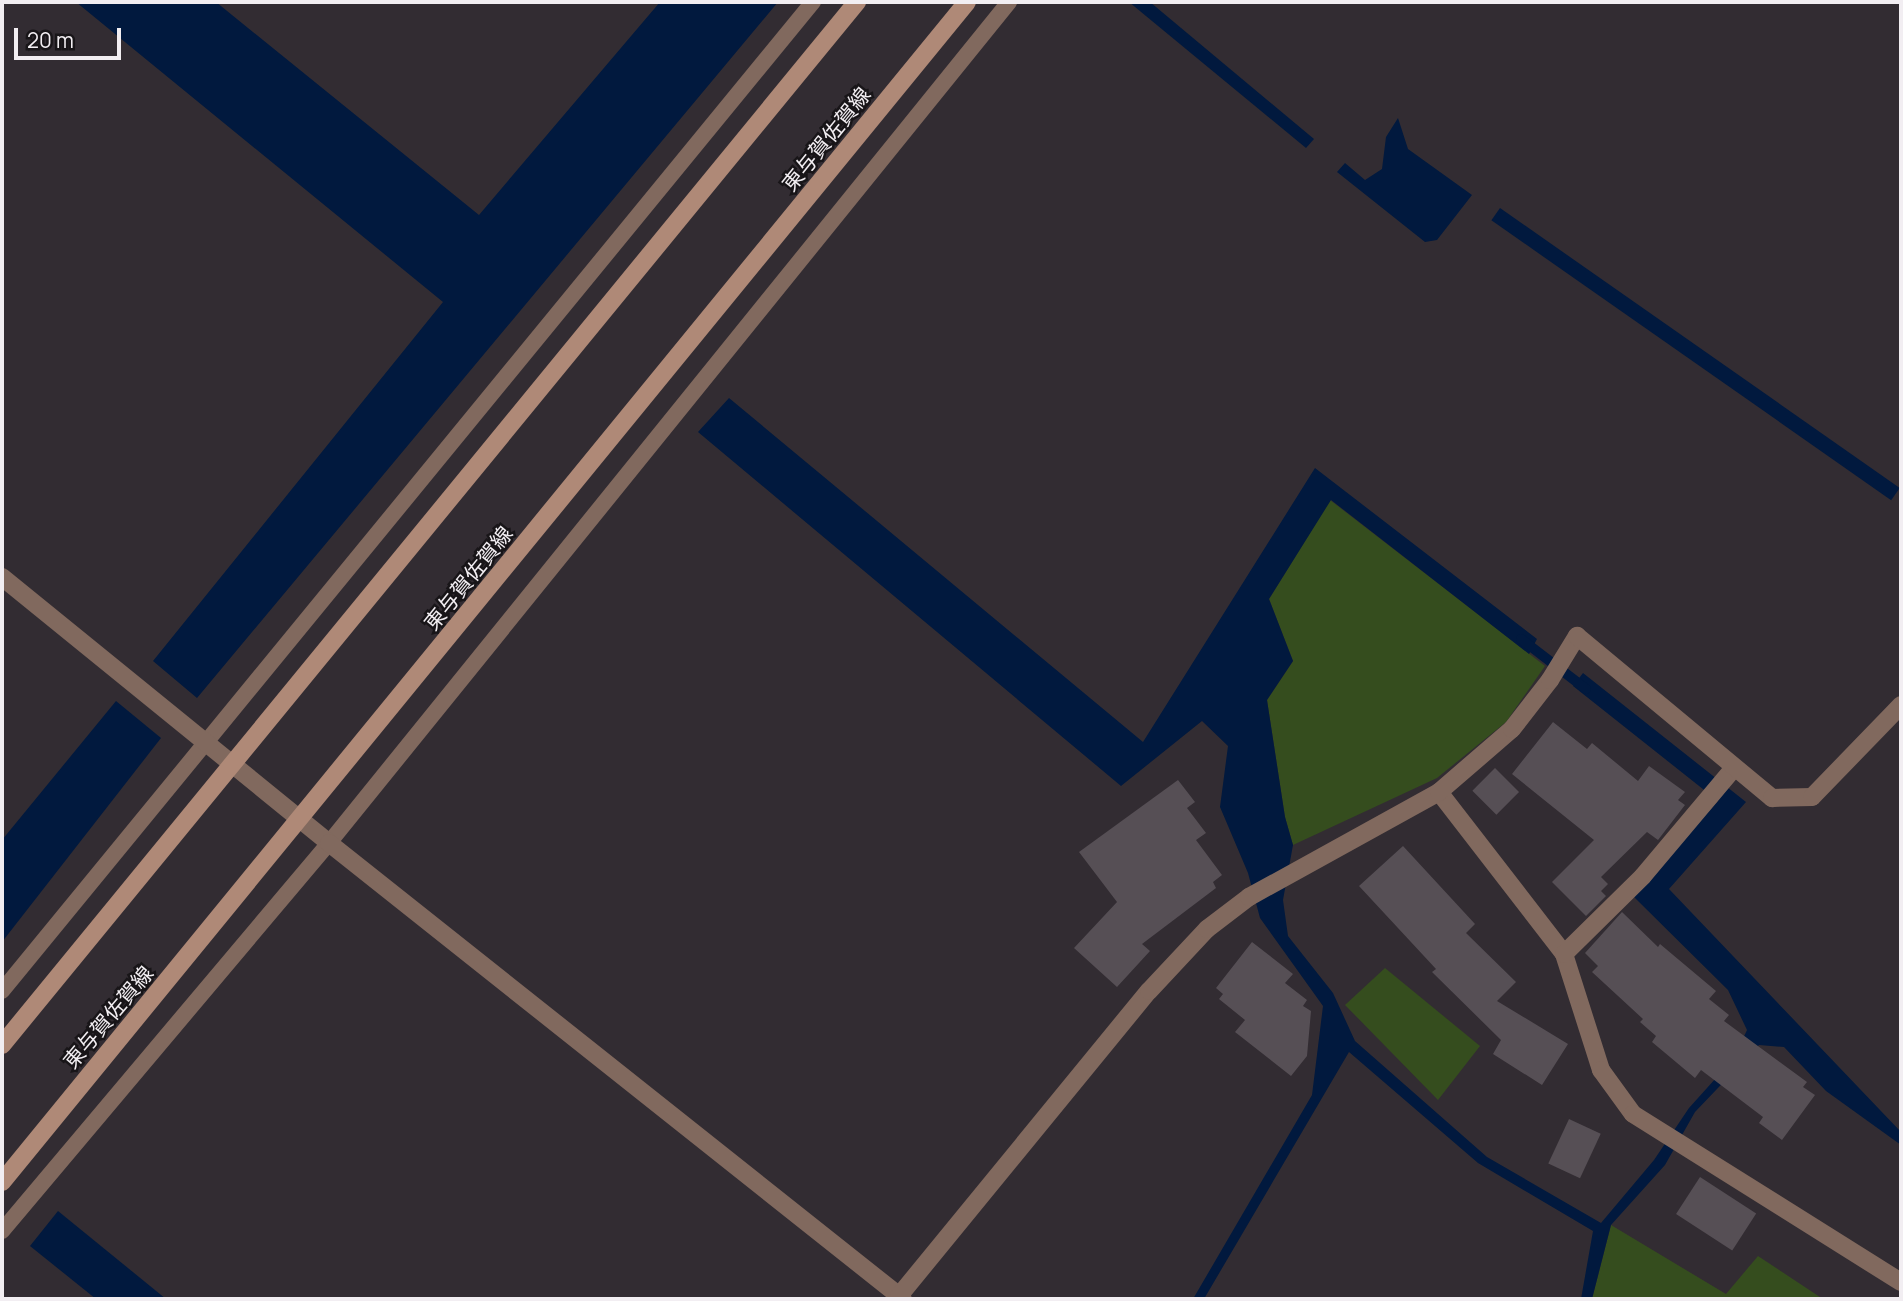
<!DOCTYPE html>
<html>
<head>
<meta charset="utf-8">
<style>
	body { margin:0 }
	#map { position:relative; width:1903px; height:1301px; overflow:hidden; background:#322c32; font-family:Manrope,"Noto Sans JP",sans-serif }
	div>[style] { position:absolute }
	.green>* { inset:0; background:#354d1e }
	.water>* { inset:0; background:#01193e; transform-origin:0 0 }
	.stream>* { height:10px; margin:-5px; padding:0 5px; transform-origin:5px; border-radius:5px; background:#01193e }
	.building>* { inset:0; background:#564f55; transform-origin:0 0 }
	.lane>* { height:16px; margin:-8px; padding:0 8px; transform-origin:8px; border-radius:8px; background:#81695e }
	.street>* { height:18px; margin:-9px; padding:0 9px; transform-origin:9px; border-radius:9px; background:#81695e }
	.secondary>* { height:18px; margin:-9px; padding:0 9px; transform-origin:9px; border-radius:9px; background:#af8977 }
	span { translate:-50% -50%; white-space:nowrap; text-align:center; line-height:1.15; -webkit-text-stroke:5px #181518; paint-order:stroke }
	.street-label { font-size:21px; color:#f2eef2 }
	.frame { position:absolute; inset:0; border:4px solid #f2eef2; pointer-events:none }
	.scale { position:absolute; left:14px; top:28px; width:107px; height:32px; box-sizing:border-box; border:4px solid #f2eef2; border-top:0; padding-left:9px; font-size:21px; line-height:24px; white-space:nowrap; color:#f2eef2; -webkit-text-stroke:5px #181518; paint-order:stroke }
</style>
</head>
<body>
<div id="map">
	<div class="green">
		<div style="clip-path:polygon(1330px 500px,1545px 666px,1506px 722px,1437px 778px,1293px 845px,1285px 817px,1267px 700px,1293px 661px,1269px 599px)"></div>
		<div style="clip-path:polygon(1385px 968px,1480px 1046px,1438px 1100px,1345px 1005px)"></div>
		<div style="clip-path:polygon(1611px 1225px,1726px 1294px,1758px 1256px,1823px 1299px,1592px 1299px)"></div>
	</div>
	<div class="water">
		<div style="clip-path:polygon(76px 2px,216px 2px,479px 215px,660px 2px,778px 2px,197px 698px,153px 661px,443px 302px)"></div>
		<div style="clip-path:polygon(1129px 2px,1150px 2px,1314px 139px,1306px 148px)"></div>
		<div style="clip-path:polygon(1398px 118px,1408px 149px,1472px 195px,1437px 240px,1425px 242px,1337px 172px,1345px 163px,1365px 180px,1382px 169px,1386px 137px)"></div>
		<div style="left:1500px;top:208px;width:488px;height:15px;rotate:35deg"></div>
		<div style="clip-path:polygon(729px 398px,1143px 742px,1315px 468px,1537px 639px,1529px 654px,1331px 500px,1269px 599px,1293px 661px,1267px 700px,1285px 817px,1293px 845px,1283px 900px,1288px 936px,1333px 993px,1355px 1041px,1487px 1157px,1601px 1223px,1654px 1160px,1689px 1108px,1734px 1058px,1747px 1030px,1728px 990px,1633px 896px,1718px 801px,1573px 686px,1583px 673px,1746px 802px,1669px 889px,1901px 1132px,1901px 1145px,1826px 1091px,1784px 1047px,1759px 1045px,1695px 1112px,1665px 1165px,1611px 1225px,1592px 1299px,1581px 1299px,1593px 1231px,1478px 1163px,1349px 1052px,1204px 1299px,1193px 1299px,1312px 1095px,1323px 1006px,1260px 918px,1248px 873px,1220px 807px,1228px 746px,1202px 721px,1121px 786px,698px 432px)"></div>
		<div style="clip-path:polygon(116px 701px,161px 738px,2px 942px,2px 840px)"></div>
		<div style="clip-path:polygon(58px 1211px,166px 1299px,96px 1299px,30px 1246px)"></div>
	</div>
	<div class="stream">
		<div style="left:1521px;top:639px;width:82px;rotate:37.6deg"></div>
	</div>
	<div class="building">
		<div style="clip-path:polygon(1553px 722px,1587px 749px,1592px 743px,1638px 781px,1649px 766px,1685px 792px,1678px 800px,1685px 805px,1658px 840px,1647px 832px,1601px 877px,1608px 884px,1601px 891px,1606px 896px,1586px 916px,1552px 882px,1594px 840px,1512px 774px)"></div>
		<div style="left:1495px;top:768px;width:34px;height:32px;rotate:45deg"></div>
		<div style="clip-path:polygon(1178px 780px,1195px 802px,1187px 808px,1206px 833px,1196px 840px,1222px 875px,1213px 882px,1216px 888px,1142px 944px,1150px 951px,1117px 987px,1074px 948px,1117px 902px,1079px 852px)"></div>
		<div style="clip-path:polygon(1403px 846px,1475px 924px,1466px 933px,1516px 982px,1497px 1001px,1568px 1044px,1542px 1085px,1493px 1054px,1501px 1040px,1432px 972px,1436px 969px,1359px 886px)"></div>
		<div style="clip-path:polygon(1622px 912px,1658px 947px,1660px 944px,1716px 991px,1709px 999px,1729px 1015px,1724px 1021px,1807px 1082px,1803px 1087px,1815px 1095px,1782px 1140px,1759px 1123px,1763px 1117px,1701px 1070px,1695px 1078px,1652px 1042px,1656px 1036px,1640px 1022px,1643px 1019px,1592px 972px,1598px 966px,1585px 953px)"></div>
		<div style="clip-path:polygon(1252px 942px,1293px 974px,1285px 983px,1307px 1000px,1303px 1006px,1311px 1011px,1307px 1056px,1291px 1076px,1235px 1032px,1245px 1020px,1219px 999px,1223px 994px,1216px 988px)"></div>
		<div style="left:1569px;top:1119px;width:35px;height:49px;rotate:25deg"></div>
		<div style="left:1700px;top:1177px;width:67px;height:44px;rotate:33deg"></div>
	</div>
	<div class="lane">
		<div style="left:2px;top:991px;width:1279px;rotate:-50.65deg"></div>
		<div style="left:2px;top:1231px;width:507px;rotate:-49.88deg"></div>
		<div style="left:329px;top:843px;width:1082px;rotate:-51.04deg"></div>
	</div>
	<div class="street">
		<div style="left:2px;top:577px;width:422px;rotate:39.1deg"></div>
		<div style="left:329px;top:843px;width:733px;rotate:38.46deg"></div>
		<div style="left:1439px;top:792px;width:205px;rotate:52.3deg"></div>
		<div style="left:1564px;top:954px;width:122px;rotate:72.3deg"></div>
		<div style="left:1601px;top:1070px;width:54px;rotate:54deg"></div>
		<div style="left:1633px;top:1114px;width:316px;rotate:32.1deg"></div>
		<div style="left:1564px;top:954px;width:111px;rotate:-44.6deg"></div>
		<div style="left:1643px;top:876px;width:141px;rotate:-49.9deg"></div>
		<div style="left:899px;top:1296px;width:394px;rotate:-50.7deg"></div>
		<div style="left:1149px;top:991px;width:85px;rotate:-46.9deg"></div>
		<div style="left:1207px;top:929px;width:53px;rotate:-37.3deg"></div>
		<div style="left:1249px;top:897px;width:217px;rotate:-28.9deg"></div>
		<div style="left:1439px;top:792px;width:96px;rotate:-40.8deg"></div>
		<div style="left:1512px;top:729px;width:62px;rotate:-52.2deg"></div>
		<div style="left:1550px;top:680px;width:52px;rotate:-58.5deg"></div>
		<div style="left:1577px;top:636px;width:254px;rotate:39.7deg"></div>
		<div style="left:1772px;top:798px;width:40px;rotate:-1.4deg"></div>
		<div style="left:1812px;top:797px;width:128px;rotate:-45.9deg"></div>
	</div>
	<div class="secondary">
		<div style="left:2px;top:1045px;width:1349px;rotate:-50.66deg"></div>
		<div style="left:2px;top:1182px;width:1524px;rotate:-50.72deg"></div>
	</div>
	<div class="street-label">
		<span style="left:826px;top:139px;rotate:-51deg">東与賀佐賀線</span>
		<span style="left:468px;top:578px;rotate:-51deg">東与賀佐賀線</span>
		<span style="left:108px;top:1017px;rotate:-50deg">東与賀佐賀線</span>
	</div>
	<div class="frame"></div>
	<div class="scale">20 m</div>
</div>
</body>
</html>
